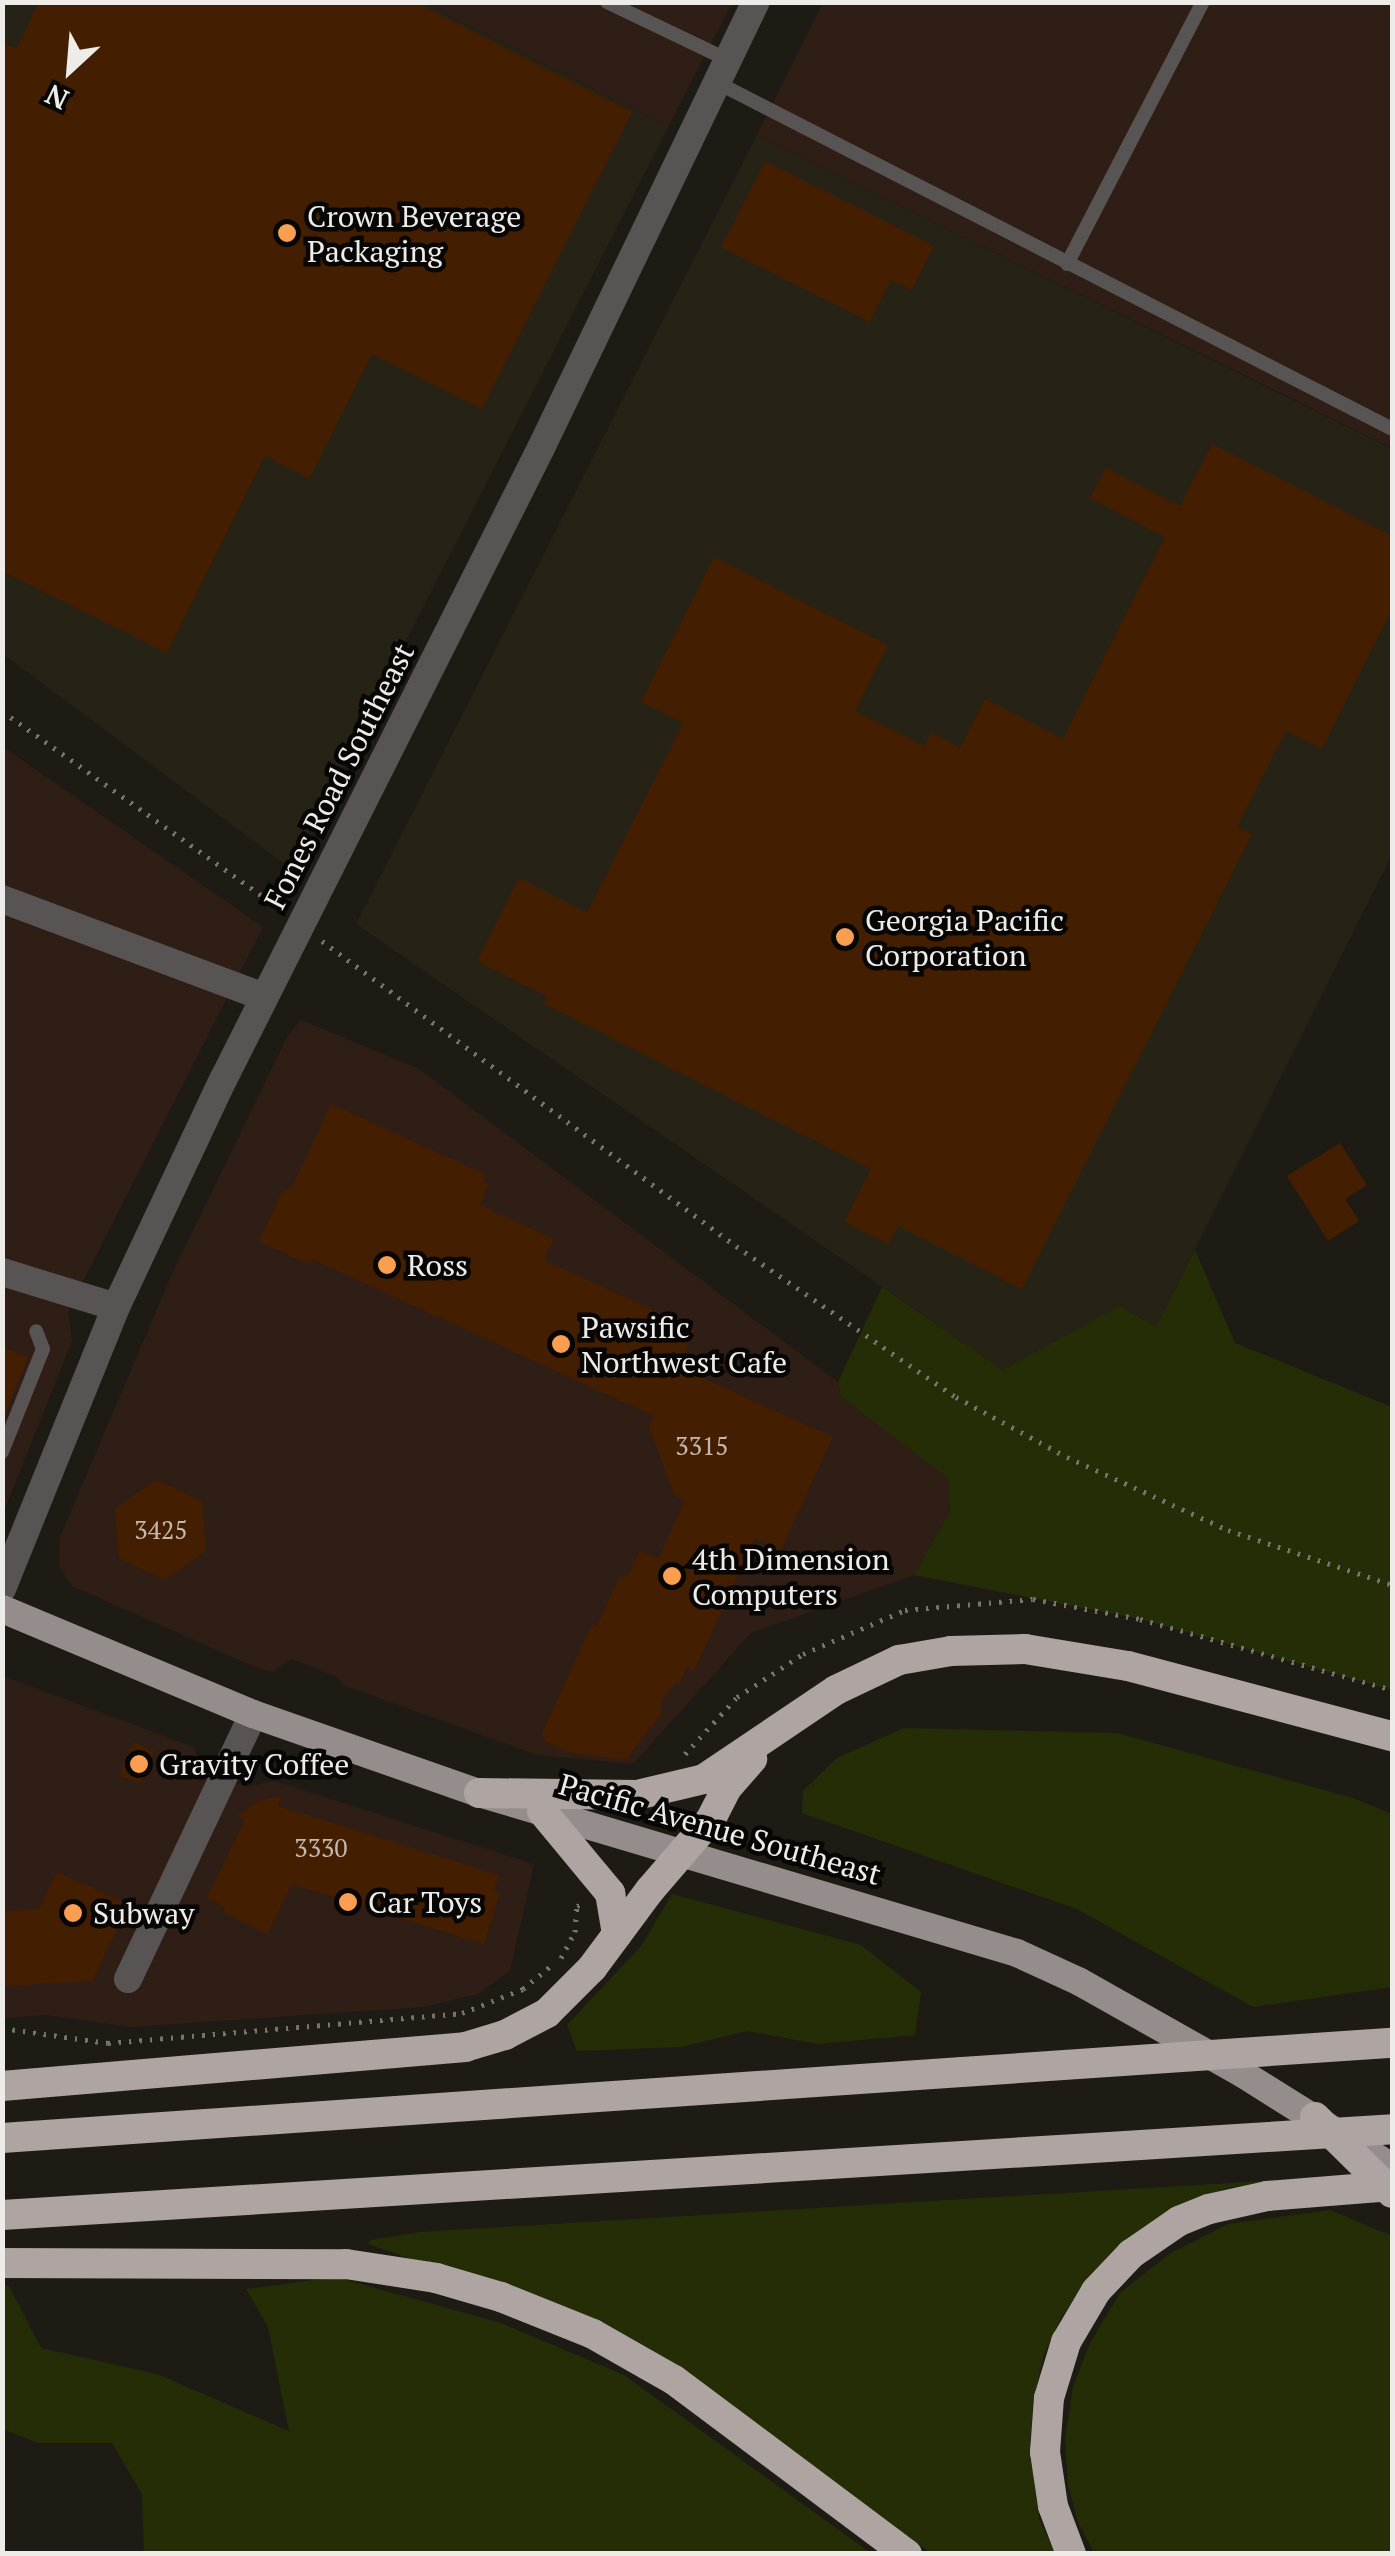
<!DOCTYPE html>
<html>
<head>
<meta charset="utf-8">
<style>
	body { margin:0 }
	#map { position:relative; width:1395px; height:2556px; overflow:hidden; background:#1e1b15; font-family:"PT Serif",serif }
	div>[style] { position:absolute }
	.commercial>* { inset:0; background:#2f1e16 }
	.built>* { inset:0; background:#272216 }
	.green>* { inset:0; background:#252d06 }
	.building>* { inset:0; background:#441e00; transform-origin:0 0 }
	.path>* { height:5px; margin-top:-2.5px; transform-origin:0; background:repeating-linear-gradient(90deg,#77746f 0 2.5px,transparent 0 10.5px) }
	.service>* { height:14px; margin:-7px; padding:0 7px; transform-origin:7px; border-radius:7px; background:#585453 }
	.minor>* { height:28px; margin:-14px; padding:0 14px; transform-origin:14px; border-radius:14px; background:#585453 }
	.tertiary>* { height:28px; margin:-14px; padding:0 14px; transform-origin:14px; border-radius:14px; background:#585453 }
	.primary>* { height:28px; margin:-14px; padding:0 14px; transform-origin:14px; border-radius:14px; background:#958d8b }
	.motorway>* { height:30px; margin:-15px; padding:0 15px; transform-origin:15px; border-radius:15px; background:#aea4a2 }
	.motorway-bridge>* { height:30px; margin:-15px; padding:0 15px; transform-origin:15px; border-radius:15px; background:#aea4a2 }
	.dots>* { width:28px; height:28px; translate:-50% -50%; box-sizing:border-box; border:5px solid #070604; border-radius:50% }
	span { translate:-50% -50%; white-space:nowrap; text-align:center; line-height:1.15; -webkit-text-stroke:9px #070604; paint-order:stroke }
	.number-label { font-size:25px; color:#c4b8ae }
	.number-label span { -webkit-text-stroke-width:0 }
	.poi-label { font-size:30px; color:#eeece8 }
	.left { translate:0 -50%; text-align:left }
	.street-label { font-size:30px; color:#eeece8 }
	.frame { position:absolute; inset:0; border:5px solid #eeece8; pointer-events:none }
	.north { position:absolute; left:20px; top:20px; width:100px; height:100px; -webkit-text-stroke:8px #070604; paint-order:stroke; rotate:206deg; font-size:28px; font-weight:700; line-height:40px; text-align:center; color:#eeece8 }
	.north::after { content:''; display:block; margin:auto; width:35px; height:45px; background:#eeece8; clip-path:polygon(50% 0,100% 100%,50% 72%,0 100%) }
</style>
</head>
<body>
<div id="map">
	<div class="commercial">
		<div style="clip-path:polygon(424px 3px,732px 3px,668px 127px)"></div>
		<div style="clip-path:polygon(823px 3px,1392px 3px,1392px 448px,757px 135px)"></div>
		<div style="clip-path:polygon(3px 747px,263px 927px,68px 1311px,72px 1341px,3px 1513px)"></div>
		<div style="clip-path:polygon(301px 1020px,419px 1069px,838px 1382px,841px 1397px,948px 1477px,950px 1511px,914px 1575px,751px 1633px,633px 1764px,537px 1755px,343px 1685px,335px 1676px,291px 1659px,273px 1672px,260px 1669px,72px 1586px,59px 1566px,60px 1537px,172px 1274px,288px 1035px)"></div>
		<div style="clip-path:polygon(3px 1676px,193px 1747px,202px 1765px,245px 1787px,274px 1781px,534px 1864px,510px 1971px,478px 1994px,424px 2007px,130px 2027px,45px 2015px,3px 2018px)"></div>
	</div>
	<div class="built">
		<div style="clip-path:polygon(2px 3px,424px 3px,668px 127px,290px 868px,3px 654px)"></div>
		<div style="clip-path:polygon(757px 135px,1392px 449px,1392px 854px,1156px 1327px,1119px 1306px,1003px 1370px,356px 924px)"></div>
	</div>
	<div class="green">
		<div style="clip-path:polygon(1195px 1250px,1235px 1343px,1392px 1407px,1392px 1690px,1140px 1619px,914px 1575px,950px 1511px,948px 1478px,841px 1397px,838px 1382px,882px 1287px,1003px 1370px,1119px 1306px,1156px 1327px)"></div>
		<div style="clip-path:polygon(904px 1728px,1117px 1733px,1353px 1798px,1392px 1814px,1392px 1987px,1253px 2007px,1077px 1909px,802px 1813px,803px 1791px,837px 1758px)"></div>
		<div style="clip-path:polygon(672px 1894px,861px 1945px,921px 1992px,915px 2035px,818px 2044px,747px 2031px,681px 2047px,577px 2051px,567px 2025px,642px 1945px)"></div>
		<div style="clip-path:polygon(1279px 2180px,1223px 2189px,1144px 2226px,1088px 2278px,1061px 2318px,1044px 2355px,1034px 2396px,1030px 2441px,1039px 2519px,1055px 2553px,931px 2553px,647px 2347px,607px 2326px,368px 2244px,370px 2240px,420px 2232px)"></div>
		<div style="clip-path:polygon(1330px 2210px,1392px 2236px,1392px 2553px,1094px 2553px,1078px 2522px,1068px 2484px,1065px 2439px,1073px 2387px,1089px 2345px,1120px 2293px,1169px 2254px,1228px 2224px)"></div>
		<div style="clip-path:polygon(336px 2277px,501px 2323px,624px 2375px,871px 2553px,144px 2553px,142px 2494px,112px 2443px,38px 2443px,3px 2429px,2px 2286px,9px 2286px,41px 2348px,157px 2374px,289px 2431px,268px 2327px,246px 2289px)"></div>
	</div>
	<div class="building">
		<div style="clip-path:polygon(39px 2px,415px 2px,632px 112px,482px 409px,372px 354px,309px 479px,265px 456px,167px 653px,2px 571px,2px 42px,16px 49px)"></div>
		<div style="clip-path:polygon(765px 161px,934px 246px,912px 290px,891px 280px,870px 322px,721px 247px)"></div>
		<div style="clip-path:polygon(1212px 444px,1392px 536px,1392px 609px,1322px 749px,1286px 731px,1237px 827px,1252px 834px,1022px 1289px,898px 1226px,888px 1244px,844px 1222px,871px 1169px,544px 1004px,548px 997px,477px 961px,519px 878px,587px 913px,683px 723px,641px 702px,714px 557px,888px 645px,855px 711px,924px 746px,931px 732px,960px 748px,985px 699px,1063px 739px,1165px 537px,1090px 498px,1106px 468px,1180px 506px)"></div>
		<div style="clip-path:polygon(331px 1104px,487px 1175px,483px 1182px,489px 1184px,480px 1205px,554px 1239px,544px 1260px,695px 1329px,678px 1367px,833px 1437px,781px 1550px,755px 1538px,694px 1671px,687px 1667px,679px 1684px,675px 1683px,661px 1701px,661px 1714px,626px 1760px,568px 1752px,545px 1741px,542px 1733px,592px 1624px,597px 1626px,619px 1578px,628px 1575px,640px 1551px,658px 1559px,685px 1500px,674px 1495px,649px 1427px,654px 1416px,312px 1259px,310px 1265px,259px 1241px,283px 1190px,291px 1189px)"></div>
		<div style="clip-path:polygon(1340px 1143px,1367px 1185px,1345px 1199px,1359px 1221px,1328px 1241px,1287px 1176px)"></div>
		<div style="clip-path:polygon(2px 1347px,28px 1357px,2px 1422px)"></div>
		<div style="clip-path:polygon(156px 1480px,202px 1501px,206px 1551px,165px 1580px,119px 1558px,115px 1508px)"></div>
		<div style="left:134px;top:1742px;width:22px;height:36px;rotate:24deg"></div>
		<div style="clip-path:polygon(282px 1796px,278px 1806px,499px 1875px,494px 1891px,500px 1893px,484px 1944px,292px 1884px,267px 1934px,223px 1912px,226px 1907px,207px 1898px,245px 1820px,237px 1816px,258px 1801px)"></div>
		<div style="clip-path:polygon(57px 1872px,129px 1904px,92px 1981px,2px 1986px,2px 1912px,39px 1909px)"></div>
	</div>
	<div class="path">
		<div style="left:2px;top:711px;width:344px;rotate:35.4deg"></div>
		<div style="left:322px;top:941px;width:514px;rotate:36.38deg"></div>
		<div style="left:736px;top:1246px;width:267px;rotate:34.5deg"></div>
		<div style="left:956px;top:1397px;width:126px;rotate:28.4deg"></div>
		<div style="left:1067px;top:1457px;width:177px;rotate:24.4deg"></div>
		<div style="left:1228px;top:1530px;width:173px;rotate:18.5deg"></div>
		<div style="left:685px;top:1754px;width:77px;rotate:-47.6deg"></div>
		<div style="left:737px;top:1697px;width:79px;rotate:-33.1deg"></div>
		<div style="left:803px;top:1654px;width:111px;rotate:-23.3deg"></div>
		<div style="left:905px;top:1610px;width:128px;rotate:-4.9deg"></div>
		<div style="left:1033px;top:1599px;width:109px;rotate:10.6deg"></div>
		<div style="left:1140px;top:1619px;width:262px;rotate:15.7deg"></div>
		<div style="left:561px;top:1958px;width:30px;rotate:-62deg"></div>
		<div style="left:575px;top:1932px;width:26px;rotate:-86deg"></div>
		<div style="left:577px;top:1906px;width:8px;rotate:-23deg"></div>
		<div style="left:2px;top:2028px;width:107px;rotate:8.1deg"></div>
		<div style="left:108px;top:2043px;width:355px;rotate:-4.8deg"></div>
		<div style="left:462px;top:2013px;width:66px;rotate:-21.5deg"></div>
		<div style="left:523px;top:1989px;width:38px;rotate:-40deg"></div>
	</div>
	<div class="service">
		<div style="left:607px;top:2px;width:134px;rotate:25.6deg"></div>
		<div style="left:718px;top:83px;width:758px;rotate:27.17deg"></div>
		<div style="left:1067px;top:264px;width:295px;rotate:-62.6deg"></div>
		<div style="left:2px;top:1452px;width:111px;rotate:-68.3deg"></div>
		<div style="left:43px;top:1349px;width:19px;rotate:-111deg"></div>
	</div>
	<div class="minor">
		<div style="left:2px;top:899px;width:280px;rotate:20.5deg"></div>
		<div style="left:2px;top:1272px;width:119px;rotate:17.1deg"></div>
		<div style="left:128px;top:1979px;width:293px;rotate:-64.7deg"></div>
	</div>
	<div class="tertiary">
		<div style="left:2px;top:1589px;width:304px;rotate:-68deg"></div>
		<div style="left:116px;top:1307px;width:253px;rotate:-64.8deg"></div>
		<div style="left:224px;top:1078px;width:705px;rotate:-63.29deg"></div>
		<div style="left:541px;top:448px;width:495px;rotate:-64.3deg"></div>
	</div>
	<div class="primary">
		<div style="left:2px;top:1609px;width:272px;rotate:22.7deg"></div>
		<div style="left:253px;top:1714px;width:239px;rotate:19.3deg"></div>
		<div style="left:479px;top:1793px;width:561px;rotate:16.56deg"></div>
		<div style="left:1017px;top:1953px;width:69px;rotate:24.7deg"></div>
		<div style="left:1080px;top:1982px;width:187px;rotate:29.4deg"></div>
		<div style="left:1243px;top:2074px;width:176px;rotate:32deg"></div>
	</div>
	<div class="motorway">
		<div style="left:479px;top:1793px;width:158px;rotate:0.7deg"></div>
		<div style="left:637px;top:1795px;width:69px;rotate:-13.4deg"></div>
		<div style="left:704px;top:1779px;width:159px;rotate:-34deg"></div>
		<div style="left:836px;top:1690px;width:70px;rotate:-25.5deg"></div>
		<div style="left:899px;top:1660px;width:53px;rotate:-9.8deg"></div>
		<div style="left:951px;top:1651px;width:74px;rotate:-1.5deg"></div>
		<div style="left:1025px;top:1649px;width:104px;rotate:9.4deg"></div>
		<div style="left:1128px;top:1666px;width:273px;rotate:14.9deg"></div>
		<div style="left:542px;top:1811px;width:107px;rotate:50.3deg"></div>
		<div style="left:610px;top:1893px;width:42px;rotate:80.3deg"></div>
		<div style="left:2px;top:2086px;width:465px;rotate:-4.8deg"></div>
		<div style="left:465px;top:2047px;width:42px;rotate:-16.7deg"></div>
		<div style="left:505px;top:2035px;width:47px;rotate:-27.6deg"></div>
		<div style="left:547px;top:2013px;width:64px;rotate:-45deg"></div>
		<div style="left:592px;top:1968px;width:97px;rotate:-53.4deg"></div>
		<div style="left:650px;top:1890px;width:94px;rotate:-49.3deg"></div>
		<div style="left:711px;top:1819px;width:34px;rotate:-63deg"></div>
		<div style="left:726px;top:1789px;width:40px;rotate:-49deg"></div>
		<div style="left:1315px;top:2117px;width:108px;rotate:44.6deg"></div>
		<div style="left:2px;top:2138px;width:962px;rotate:-3.93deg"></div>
		<div style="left:2px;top:2215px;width:1109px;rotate:-3.52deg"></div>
		<div style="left:2px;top:2263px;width:344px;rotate:0.2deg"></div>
		<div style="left:346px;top:2264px;width:91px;rotate:8.8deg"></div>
		<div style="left:436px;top:2278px;width:68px;rotate:16.3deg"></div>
		<div style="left:501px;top:2297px;width:99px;rotate:21.9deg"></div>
		<div style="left:593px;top:2334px;width:93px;rotate:29.6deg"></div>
		<div style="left:674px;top:2380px;width:291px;rotate:36.8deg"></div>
		<div style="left:1071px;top:2554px;width:51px;rotate:-110.6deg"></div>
		<div style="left:1053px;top:2506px;width:55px;rotate:-98.4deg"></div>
		<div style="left:1045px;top:2452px;width:54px;rotate:-85.8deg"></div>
		<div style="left:1049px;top:2398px;width:59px;rotate:-73.1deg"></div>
		<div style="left:1066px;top:2342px;width:59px;rotate:-59.5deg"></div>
		<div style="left:1096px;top:2291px;width:51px;rotate:-46.6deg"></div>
		<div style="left:1131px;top:2254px;width:58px;rotate:-34.5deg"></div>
		<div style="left:1179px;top:2221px;width:32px;rotate:-22deg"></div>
	</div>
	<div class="motorway-bridge">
		<div style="left:962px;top:2072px;width:431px;rotate:-3.9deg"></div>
		<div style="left:1109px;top:2147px;width:284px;rotate:-3.6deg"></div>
		<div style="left:1209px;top:2209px;width:59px;rotate:-12.6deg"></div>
		<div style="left:1267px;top:2196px;width:125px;rotate:-4.6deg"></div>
	</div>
	<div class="dots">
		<div style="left:287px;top:233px;background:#fb9e50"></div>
		<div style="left:845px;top:937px;background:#fb9e50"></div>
		<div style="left:387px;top:1265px;background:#fb9e50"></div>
		<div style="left:561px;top:1344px;background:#fb9e50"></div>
		<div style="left:672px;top:1576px;background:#fb9e50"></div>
		<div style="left:139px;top:1764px;background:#fb9e50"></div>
		<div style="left:348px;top:1902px;background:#fb9e50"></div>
		<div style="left:73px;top:1913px;background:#fb9e50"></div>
	</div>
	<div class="number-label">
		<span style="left:702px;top:1446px">3315</span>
		<span style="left:161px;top:1530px">3425</span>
		<span style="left:321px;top:1848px">3330</span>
	</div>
	<div class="poi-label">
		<span class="left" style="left:307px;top:233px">Crown Beverage<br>Packaging</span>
		<span class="left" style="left:865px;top:937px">Georgia Pacific<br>Corporation</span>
		<span class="left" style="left:407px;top:1265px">Ross</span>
		<span class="left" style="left:581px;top:1344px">Pawsific<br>Northwest Cafe</span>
		<span class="left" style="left:692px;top:1576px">4th Dimension<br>Computers</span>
		<span class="left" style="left:159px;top:1764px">Gravity Coffee</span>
		<span class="left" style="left:368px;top:1902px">Car Toys</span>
		<span class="left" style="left:93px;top:1913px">Subway</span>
	</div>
	<div class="street-label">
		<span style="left:339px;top:776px;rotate:-63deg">Fones Road Southeast</span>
		<span style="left:720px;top:1829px;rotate:16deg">Pacific Avenue Southeast</span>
	</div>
	<div class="frame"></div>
	<div class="north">N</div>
</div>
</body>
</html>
